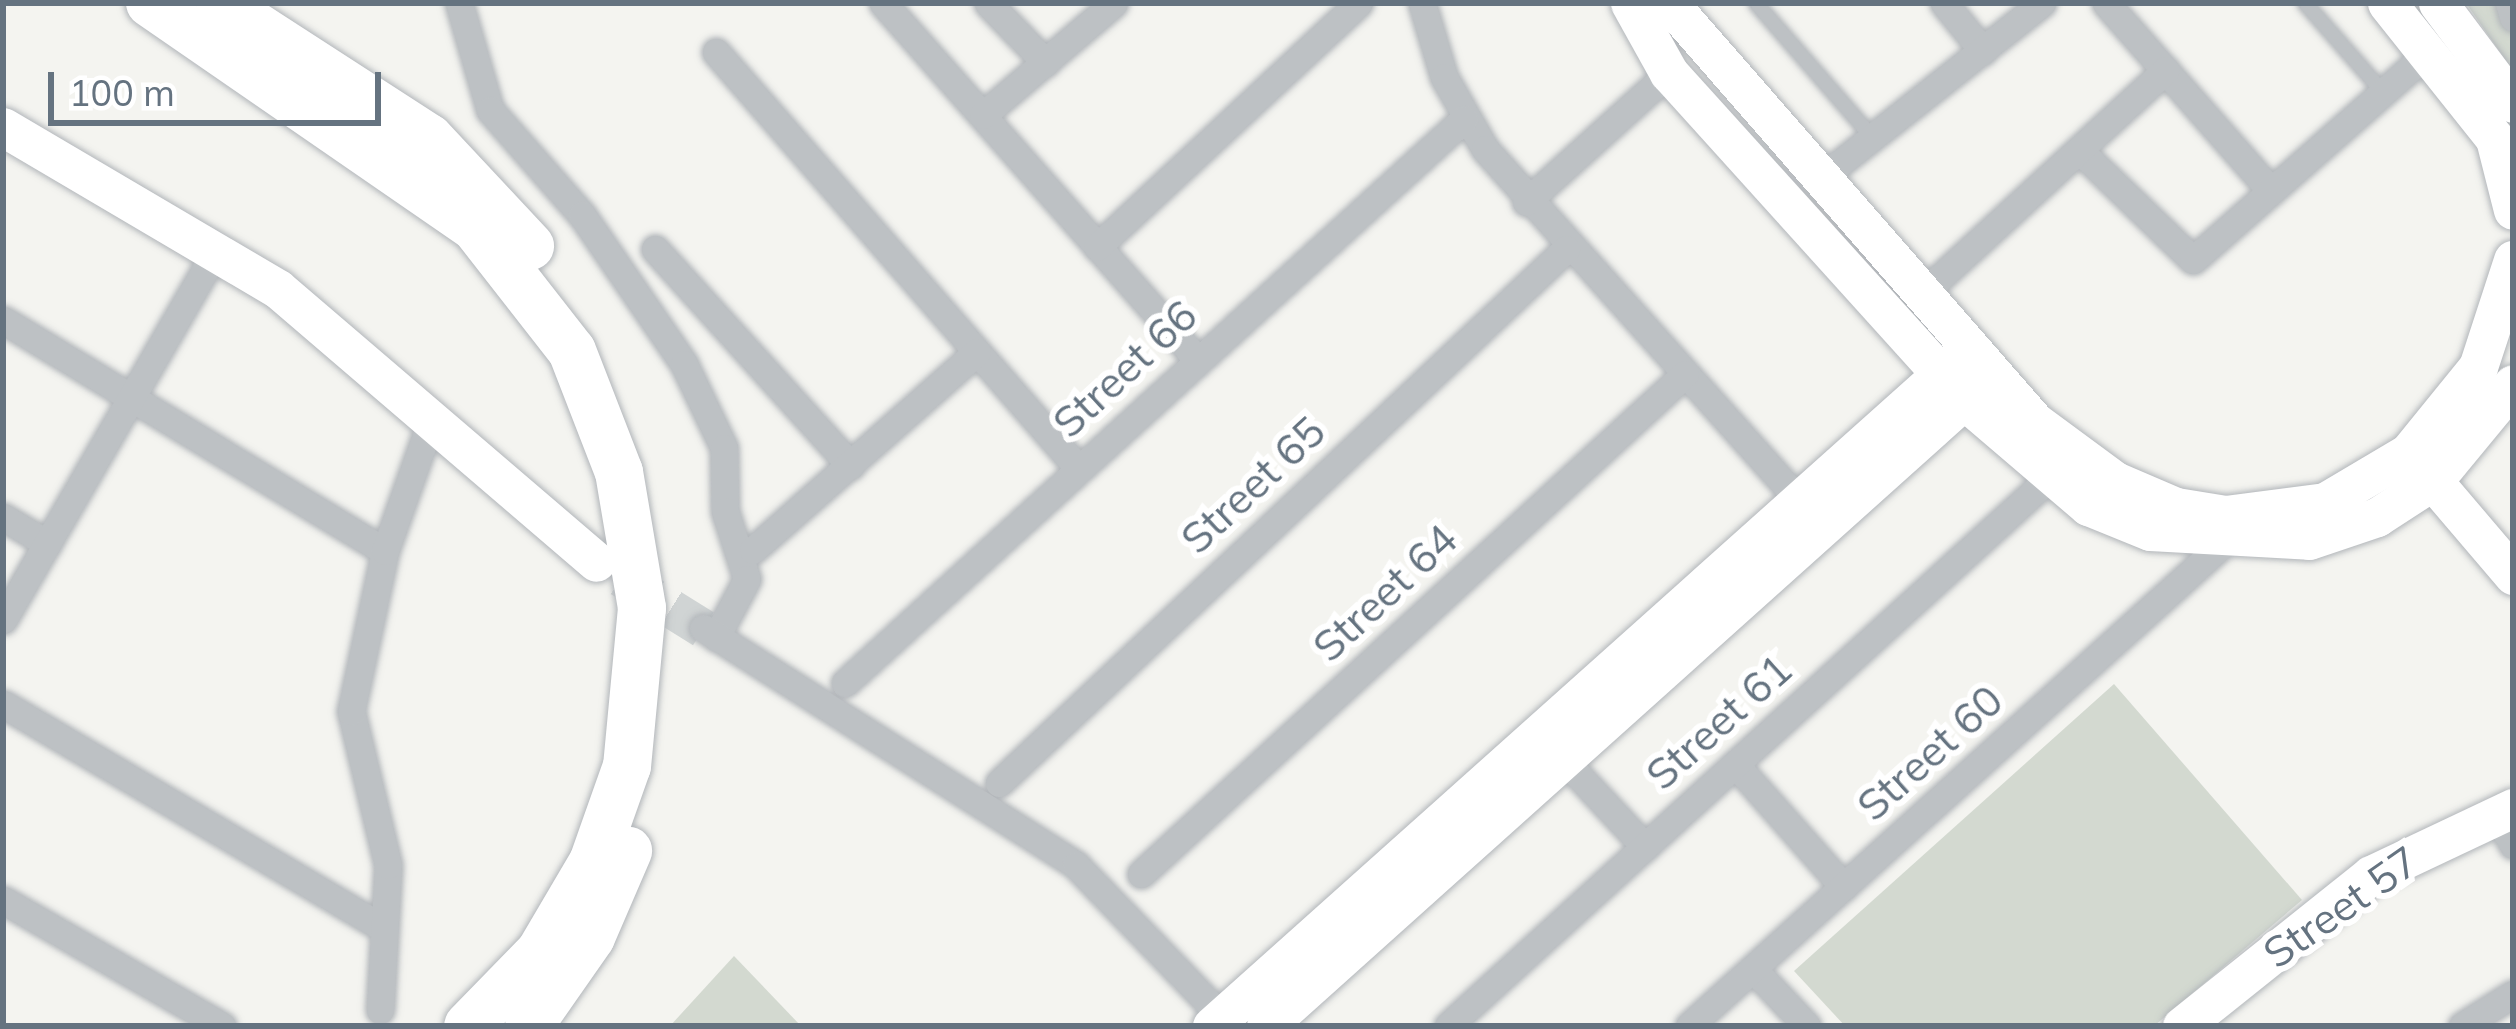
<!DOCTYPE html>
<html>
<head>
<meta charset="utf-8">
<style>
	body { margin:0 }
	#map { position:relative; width:2516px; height:1029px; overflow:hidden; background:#f4f4f0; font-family:Mulish,sans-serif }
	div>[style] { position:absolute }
	.green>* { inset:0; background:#d3d9d0 }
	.secondary-tunnel>* { height:39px; margin-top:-19.5px; transform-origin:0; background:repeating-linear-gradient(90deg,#d0d4d4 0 39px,transparent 0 59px) }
	.roads { filter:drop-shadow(0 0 3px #b2b6ba) drop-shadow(0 0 3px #b2b6ba) }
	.lane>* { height:14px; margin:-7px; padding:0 7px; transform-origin:7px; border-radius:7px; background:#bdc1c4 }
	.street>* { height:27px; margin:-13.5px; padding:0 13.5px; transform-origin:13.5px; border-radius:13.5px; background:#bdc1c4 }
	.secondary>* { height:39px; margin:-19.5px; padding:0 19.5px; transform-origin:19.5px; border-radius:19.5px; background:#fff }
	.highway>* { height:48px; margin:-24px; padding:0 24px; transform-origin:24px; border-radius:24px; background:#fff }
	span { translate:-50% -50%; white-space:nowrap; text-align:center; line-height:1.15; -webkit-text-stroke:12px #fff; paint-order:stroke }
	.street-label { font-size:42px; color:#657380 }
	.frame { position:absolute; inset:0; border:6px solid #657380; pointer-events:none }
	.scale { position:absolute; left:48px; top:72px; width:333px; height:54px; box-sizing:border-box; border:6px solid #657380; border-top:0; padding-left:15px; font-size:36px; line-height:42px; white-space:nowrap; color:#657380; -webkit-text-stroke:9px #fff; paint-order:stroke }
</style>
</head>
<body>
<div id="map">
	<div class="green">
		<div style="clip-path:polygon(2466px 3px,2513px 3px,2513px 71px)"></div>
		<div style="clip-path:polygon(2114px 684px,2302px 900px,2154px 1026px,1845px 1026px,1794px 971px)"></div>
		<div style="clip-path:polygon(734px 956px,801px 1026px,670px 1026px)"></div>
	</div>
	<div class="secondary-tunnel">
		<div style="left:621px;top:577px;width:97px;rotate:31.9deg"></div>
	</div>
	<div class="roads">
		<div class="lane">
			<div style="left:1756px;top:3px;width:180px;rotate:49.1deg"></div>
			<div style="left:2305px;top:3px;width:118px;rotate:48.8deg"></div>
		</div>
		<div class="street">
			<div style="left:459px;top:3px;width:111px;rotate:73.8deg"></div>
			<div style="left:490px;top:110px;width:140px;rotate:48.8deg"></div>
			<div style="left:582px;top:215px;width:181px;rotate:55.6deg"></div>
			<div style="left:684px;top:364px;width:93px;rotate:64.5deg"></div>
			<div style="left:724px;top:448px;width:63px;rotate:89.1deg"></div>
			<div style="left:725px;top:511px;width:71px;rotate:72.1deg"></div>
			<div style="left:747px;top:579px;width:66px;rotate:118.1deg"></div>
			<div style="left:883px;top:3px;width:475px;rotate:48.6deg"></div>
			<div style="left:988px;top:3px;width:83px;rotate:46deg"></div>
			<div style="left:1422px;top:3px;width:77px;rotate:73.4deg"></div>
			<div style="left:1444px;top:77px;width:83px;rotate:60.3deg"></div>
			<div style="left:1485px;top:149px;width:474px;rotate:48.2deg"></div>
			<div style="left:1944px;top:3px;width:62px;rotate:50.9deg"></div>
			<div style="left:2106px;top:3px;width:250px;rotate:48.7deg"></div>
			<div style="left:2509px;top:3px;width:15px;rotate:74deg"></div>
			<div style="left:716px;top:52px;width:553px;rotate:48.96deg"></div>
			<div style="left:983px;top:115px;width:172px;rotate:-40.5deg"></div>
			<div style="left:2079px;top:150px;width:158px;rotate:44deg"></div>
			<div style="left:2193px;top:260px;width:315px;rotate:-41.4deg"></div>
			<div style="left:1821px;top:178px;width:282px;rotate:-38.4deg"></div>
			<div style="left:1526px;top:202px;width:193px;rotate:-42.1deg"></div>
			<div style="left:1097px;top:247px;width:358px;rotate:-43deg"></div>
			<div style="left:655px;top:249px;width:292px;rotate:47.9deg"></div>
			<div style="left:1922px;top:294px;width:331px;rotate:-42.6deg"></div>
			<div style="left:3px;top:320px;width:446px;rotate:31.2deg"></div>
			<div style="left:3px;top:517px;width:52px;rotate:31deg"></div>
			<div style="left:753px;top:550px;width:299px;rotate:-41.5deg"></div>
			<div style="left:3px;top:620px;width:424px;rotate:-60deg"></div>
			<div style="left:703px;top:628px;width:442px;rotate:32.4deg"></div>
			<div style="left:1076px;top:865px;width:223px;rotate:46.1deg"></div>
			<div style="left:845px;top:683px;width:837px;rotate:-42.34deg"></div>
			<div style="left:3px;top:704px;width:442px;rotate:30.5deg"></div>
			<div style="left:1564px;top:760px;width:119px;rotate:47deg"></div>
			<div style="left:1735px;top:764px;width:164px;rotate:48.5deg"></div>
			<div style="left:999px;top:783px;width:779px;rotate:-43.28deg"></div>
			<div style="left:2497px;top:815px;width:34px;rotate:62deg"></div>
			<div style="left:1141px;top:874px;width:739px;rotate:-42.59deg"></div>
			<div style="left:3px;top:900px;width:253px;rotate:29.9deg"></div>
			<div style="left:1754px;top:970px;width:77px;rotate:46.6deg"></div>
			<div style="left:380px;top:1010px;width:145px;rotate:-86.8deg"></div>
			<div style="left:388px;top:865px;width:158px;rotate:-103.5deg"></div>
			<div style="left:351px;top:711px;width:164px;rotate:-78deg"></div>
			<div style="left:385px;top:551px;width:138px;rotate:-70.5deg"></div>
			<div style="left:1448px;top:1026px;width:811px;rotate:-42.35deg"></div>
			<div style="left:1689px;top:1026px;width:724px;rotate:-42.09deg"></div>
			<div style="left:2462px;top:1026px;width:60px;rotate:-32.1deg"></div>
		</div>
		<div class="secondary">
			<div style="left:1630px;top:3px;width:80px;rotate:60.9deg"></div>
			<div style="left:1669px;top:73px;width:442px;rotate:47.9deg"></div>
			<div style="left:1965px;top:401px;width:162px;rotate:40.5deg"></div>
			<div style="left:2088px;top:506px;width:67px;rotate:22deg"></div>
			<div style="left:2150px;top:531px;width:159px;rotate:3.2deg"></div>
			<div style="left:2309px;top:540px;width:72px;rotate:-18.7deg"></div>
			<div style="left:2377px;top:517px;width:68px;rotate:-33deg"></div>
			<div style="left:2434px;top:480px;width:124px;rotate:-50.5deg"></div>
			<div style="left:1669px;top:3px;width:556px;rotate:48.86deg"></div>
			<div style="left:2035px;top:422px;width:99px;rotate:36.4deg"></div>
			<div style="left:2115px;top:481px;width:66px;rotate:23.1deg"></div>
			<div style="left:2176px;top:507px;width:50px;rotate:9.3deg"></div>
			<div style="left:2225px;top:515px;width:101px;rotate:-7.4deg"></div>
			<div style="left:2325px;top:502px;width:96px;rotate:-30.6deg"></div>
			<div style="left:2408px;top:453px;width:111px;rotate:-50.9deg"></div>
			<div style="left:2478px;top:367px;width:113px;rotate:-71.9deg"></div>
			<div style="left:2387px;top:3px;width:174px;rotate:51.5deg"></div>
			<div style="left:2495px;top:139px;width:73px;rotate:75.8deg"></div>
			<div style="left:2438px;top:3px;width:125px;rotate:53.1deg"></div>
			<div style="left:3px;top:127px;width:319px;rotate:30.5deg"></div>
			<div style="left:278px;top:289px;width:419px;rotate:40.6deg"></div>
			<div style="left:2416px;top:461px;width:150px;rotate:49.6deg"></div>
			<div style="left:1212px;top:1026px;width:1002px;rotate:-41.8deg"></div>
			<div style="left:1266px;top:1026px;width:964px;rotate:-41.89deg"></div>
			<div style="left:2182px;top:1026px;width:242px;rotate:-38.6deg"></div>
			<div style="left:2371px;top:875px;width:157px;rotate:-25.3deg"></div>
		</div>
		<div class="highway">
			<div style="left:150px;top:3px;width:395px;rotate:34.6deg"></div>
			<div style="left:475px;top:227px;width:157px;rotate:52deg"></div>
			<div style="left:572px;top:351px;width:130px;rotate:68.8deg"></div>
			<div style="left:619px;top:472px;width:138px;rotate:80.4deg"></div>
			<div style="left:642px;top:608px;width:159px;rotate:95.4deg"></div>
			<div style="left:627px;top:766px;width:102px;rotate:109.5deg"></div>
			<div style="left:593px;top:862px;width:104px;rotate:120.5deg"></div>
			<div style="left:540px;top:952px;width:103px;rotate:134.2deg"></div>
			<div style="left:220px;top:3px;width:249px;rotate:32.9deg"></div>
			<div style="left:429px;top:138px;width:148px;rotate:46.9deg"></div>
			<div style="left:529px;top:1026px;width:108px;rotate:-55.1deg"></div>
			<div style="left:591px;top:937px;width:94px;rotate:-66.7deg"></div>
		</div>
	</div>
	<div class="street-label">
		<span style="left:1125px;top:369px;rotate:-43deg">Street 66</span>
		<span style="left:1253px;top:485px;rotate:-43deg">Street 65</span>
		<span style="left:1385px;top:593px;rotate:-43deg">Street 64</span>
		<span style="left:1719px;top:722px;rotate:-42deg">Street 61</span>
		<span style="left:1930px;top:753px;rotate:-42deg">Street 60</span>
		<span style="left:2341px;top:907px;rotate:-35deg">Street 57</span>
	</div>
	<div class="frame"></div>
	<div class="scale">100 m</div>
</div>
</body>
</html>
